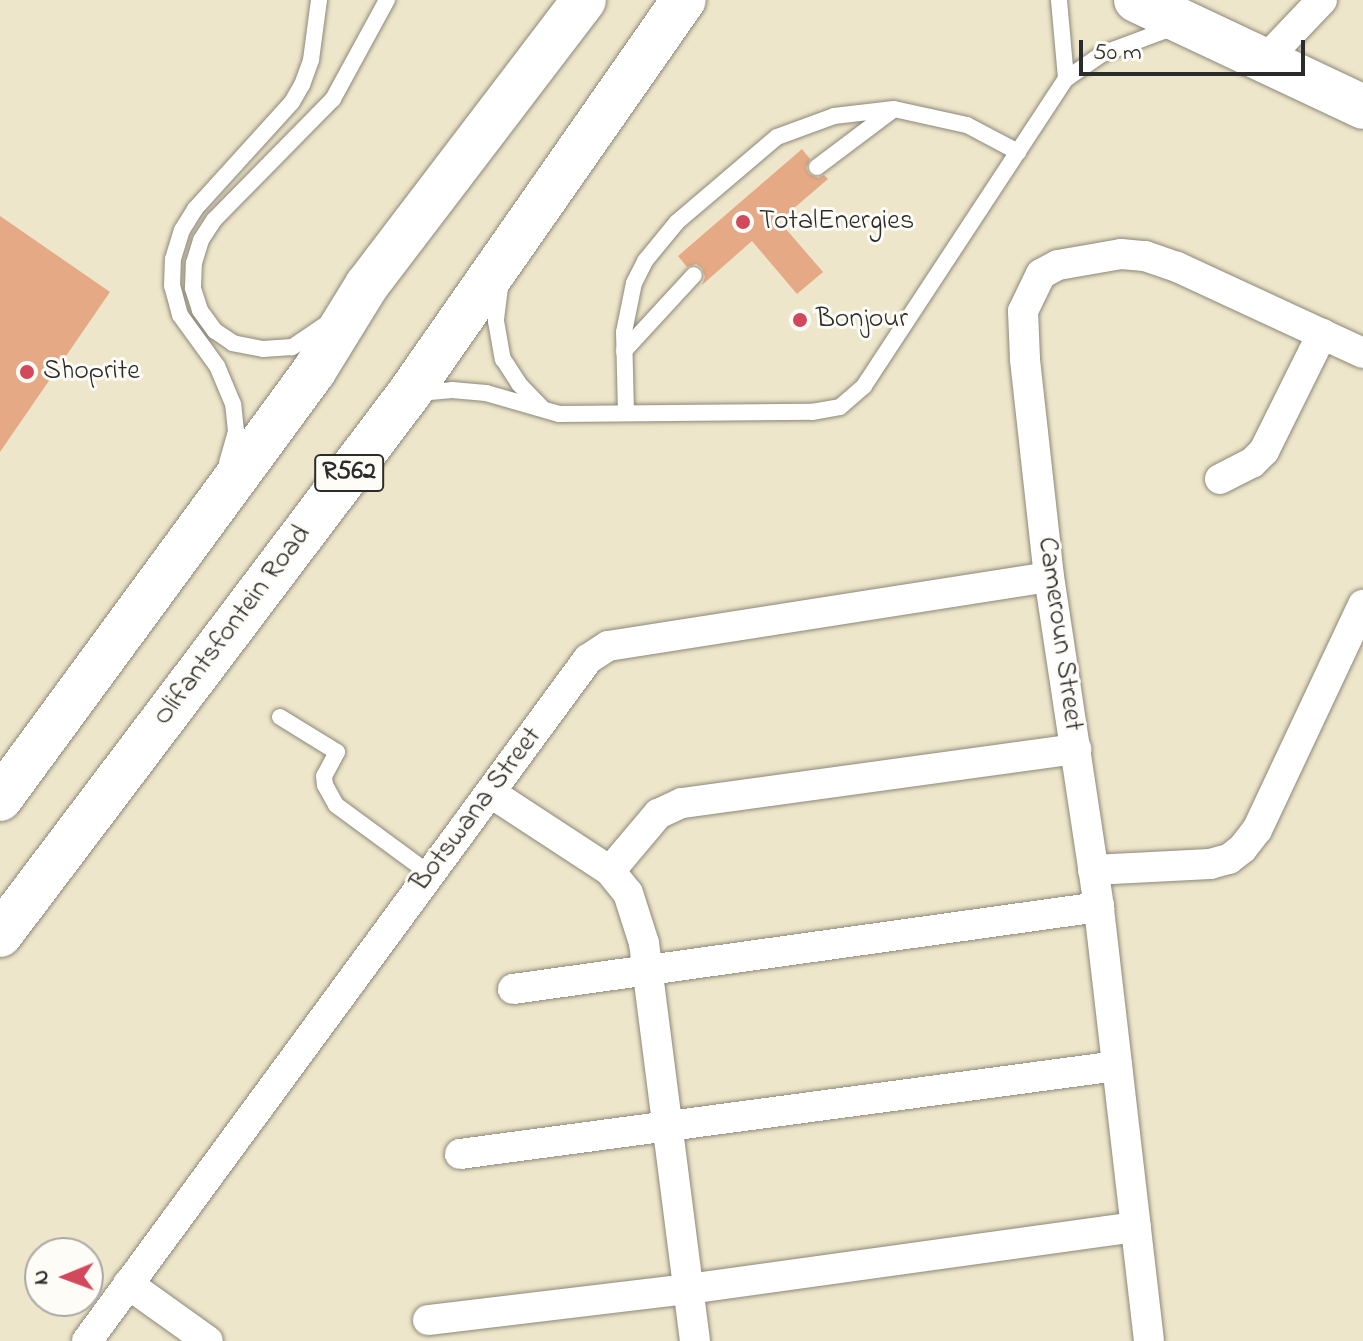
<!DOCTYPE html>
<html>
<head>
<meta charset="utf-8">
<style>
	body { margin:0 }
	#map { position:relative; width:1363px; height:1341px; overflow:hidden; background:#eee6ca; font-family:"Indie Flower",sans-serif }
	div>[style] { position:absolute }
	.building>* { inset:0; background:#e5a985 }
	.roads { filter:drop-shadow(0 0 2px #8c887a) drop-shadow(0 0 2px #8c887a) }
	.service>* { height:16px; margin:-8px; padding:0 8px; transform-origin:8px; border-radius:8px; background:#fff }
	.minor>* { height:30px; margin:-15px; padding:0 15px; transform-origin:15px; border-radius:15px; background:#fff }
	.secondary>* { height:44px; margin:-22px; padding:0 22px; transform-origin:22px; border-radius:22px; background:#fff }
	.primary>* { height:44px; margin:-22px; padding:0 22px; transform-origin:22px; border-radius:22px; background:#fff }
	.dots>* { width:22px; height:22px; translate:-50% -50%; box-sizing:border-box; border:4px solid #fdfcf7; border-radius:50% }
	span { translate:-50% -50%; white-space:nowrap; text-align:center; line-height:1.15; -webkit-text-stroke:6px #fdfcf7; paint-order:stroke }
	.shield-label span { padding:2px 6px; background:#fdfcf7; border:2px solid; border-radius:6px; -webkit-text-stroke-width:0 }
	.shield-label { font-size:26px; color:#2b2b2b; font-weight:700 }
	.poi-label { font-size:28px; color:#2b2b2b }
	.left { translate:0 -50%; text-align:left }
	.street-label { font-size:28px; color:#2b2b2b }
	.north { position:absolute; left:24px; top:1237px; width:80px; height:80px; box-sizing:border-box; background:#fdfcf7; border:2px solid #a9a8a5; border-radius:50%; rotate:269deg; font-size:22px; font-weight:700; line-height:32px; text-align:center; color:#2b2b2b }
	.north::after { content:''; display:block; margin:auto; width:28px; height:36px; background:#d1495b; clip-path:polygon(50% 0,100% 100%,50% 72%,0 100%) }
	.scale { position:absolute; left:1079px; top:40px; width:226px; height:36px; box-sizing:border-box; border:4px solid #2b2b2b; border-top:0; padding-left:10px; font-size:24px; line-height:28px; white-space:nowrap; color:#2b2b2b; -webkit-text-stroke:6px #fdfcf7; paint-order:stroke }
</style>
</head>
<body>
<div id="map">
	<div class="building">
		<div style="clip-path:polygon(802px 149px,810px 159px,806px 168px,809px 174px,818px 178px,824px 175px,828px 179px,779px 221px,823px 272px,797px 294px,752px 241px,702px 285px,705px 277px,702px 268px,696px 264px,687px 267px,678px 256px)"></div>
		<div style="clip-path:polygon(0 216px,110px 292px,0 452px)"></div>
	</div>
	<div class="roads">
		<div class="service">
			<div style="left:1059px;top:0;width:79px;rotate:84.9deg"></div>
			<div style="left:817px;top:167px;width:95px;rotate:-36.9deg"></div>
			<div style="left:500px;top:287px;width:34px;rotate:97deg"></div>
			<div style="left:496px;top:321px;width:39px;rotate:80deg"></div>
			<div style="left:503px;top:359px;width:30px;rotate:57deg"></div>
			<div style="left:519px;top:384px;width:33px;rotate:46deg"></div>
			<div style="left:325px;top:325px;width:40px;rotate:146deg"></div>
			<div style="left:292px;top:347px;width:29px;rotate:176deg"></div>
			<div style="left:263px;top:349px;width:31px;rotate:-169deg"></div>
			<div style="left:233px;top:343px;width:22px;rotate:-146deg"></div>
			<div style="left:215px;top:331px;width:26px;rotate:-126deg"></div>
			<div style="left:200px;top:310px;width:23px;rotate:-108deg"></div>
			<div style="left:193px;top:288px;width:25px;rotate:-88deg"></div>
			<div style="left:194px;top:263px;width:24px;rotate:-73deg"></div>
			<div style="left:201px;top:240px;width:24px;rotate:-57deg"></div>
			<div style="left:214px;top:220px;width:170px;rotate:-45.5deg"></div>
			<div style="left:333px;top:99px;width:113px;rotate:-61.4deg"></div>
			<div style="left:624px;top:351px;width:103px;rotate:-47.4deg"></div>
			<div style="left:419px;top:393px;width:33px;rotate:-5deg"></div>
			<div style="left:452px;top:390px;width:34px;rotate:5deg"></div>
			<div style="left:486px;top:393px;width:76px;rotate:16deg"></div>
			<div style="left:559px;top:414px;width:253px;rotate:-0.5deg"></div>
			<div style="left:812px;top:412px;width:28px;rotate:-10deg"></div>
			<div style="left:840px;top:407px;width:32px;rotate:-41deg"></div>
			<div style="left:864px;top:386px;width:367px;rotate:-56.7deg"></div>
			<div style="left:1066px;top:79px;width:44px;rotate:-34.8deg"></div>
			<div style="left:1102px;top:54px;width:75px;rotate:-20.4deg"></div>
			<div style="left:626px;top:413px;width:81px;rotate:-91.4deg"></div>
			<div style="left:624px;top:332px;width:50px;rotate:-78.5deg"></div>
			<div style="left:634px;top:283px;width:25px;rotate:-63deg"></div>
			<div style="left:645px;top:261px;width:50px;rotate:-50.6deg"></div>
			<div style="left:677px;top:222px;width:131px;rotate:-40.4deg"></div>
			<div style="left:777px;top:137px;width:61px;rotate:-20.2deg"></div>
			<div style="left:834px;top:116px;width:60px;rotate:-6.7deg"></div>
			<div style="left:894px;top:109px;width:75px;rotate:12.4deg"></div>
			<div style="left:967px;top:125px;width:58px;rotate:27.9deg"></div>
			<div style="left:227px;top:463px;width:33px;rotate:-74deg"></div>
			<div style="left:236px;top:431px;width:27px;rotate:-96deg"></div>
			<div style="left:233px;top:404px;width:41px;rotate:-112.8deg"></div>
			<div style="left:217px;top:366px;width:63px;rotate:-126deg"></div>
			<div style="left:180px;top:315px;width:30px;rotate:-105deg"></div>
			<div style="left:172px;top:286px;width:27px;rotate:-88deg"></div>
			<div style="left:173px;top:259px;width:30px;rotate:-73deg"></div>
			<div style="left:182px;top:230px;width:25px;rotate:-58deg"></div>
			<div style="left:195px;top:209px;width:144px;rotate:-47.8deg"></div>
			<div style="left:292px;top:102px;width:20px;rotate:-60deg"></div>
			<div style="left:302px;top:85px;width:27px;rotate:-70deg"></div>
			<div style="left:311px;top:60px;width:61px;rotate:-82.4deg"></div>
			<div style="left:280px;top:717px;width:67px;rotate:31.6deg"></div>
			<div style="left:337px;top:752px;width:27px;rotate:118deg"></div>
			<div style="left:324px;top:776px;width:9px;rotate:84deg"></div>
			<div style="left:325px;top:785px;width:23px;rotate:61deg"></div>
			<div style="left:336px;top:805px;width:117px;rotate:36.3deg"></div>
		</div>
		<div class="minor">
			<div style="left:1264px;top:61px;width:84px;rotate:-46.4deg"></div>
			<div style="left:1220px;top:479px;width:36px;rotate:-27deg"></div>
			<div style="left:1252px;top:463px;width:17px;rotate:-45deg"></div>
			<div style="left:1264px;top:451px;width:131px;rotate:-63.6deg"></div>
			<div style="left:491px;top:793px;width:142px;rotate:33.2deg"></div>
			<div style="left:610px;top:871px;width:75px;rotate:-49.9deg"></div>
			<div style="left:658px;top:814px;width:26px;rotate:-25deg"></div>
			<div style="left:682px;top:803px;width:398px;rotate:-7.8deg"></div>
			<div style="left:1093px;top:870px;width:117px;rotate:-2.9deg"></div>
			<div style="left:1210px;top:864px;width:20px;rotate:-15deg"></div>
			<div style="left:1229px;top:859px;width:16px;rotate:-38deg"></div>
			<div style="left:1242px;top:849px;width:24px;rotate:-52deg"></div>
			<div style="left:1257px;top:830px;width:249px;rotate:-64.8deg"></div>
			<div style="left:610px;top:871px;width:28px;rotate:51deg"></div>
			<div style="left:628px;top:893px;width:52px;rotate:72.3deg"></div>
			<div style="left:644px;top:943px;width:401px;rotate:82.7deg"></div>
			<div style="left:513px;top:989px;width:592px;rotate:-7.97deg"></div>
			<div style="left:460px;top:1154px;width:663px;rotate:-7.63deg"></div>
			<div style="left:128px;top:1284px;width:98px;rotate:35.5deg"></div>
			<div style="left:428px;top:1320px;width:262px;rotate:-6.8deg"></div>
			<div style="left:688px;top:1289px;width:452px;rotate:-7.9deg"></div>
			<div style="left:87px;top:1341px;width:846px;rotate:-53.7deg"></div>
			<div style="left:588px;top:659px;width:24px;rotate:-33deg"></div>
			<div style="left:608px;top:646px;width:446px;rotate:-8.9deg"></div>
			<div style="left:1149px;top:1341px;width:437px;rotate:-96.6deg"></div>
			<div style="left:1099px;top:907px;width:334px;rotate:-98.6deg"></div>
			<div style="left:1049px;top:577px;width:219px;rotate:-96.3deg"></div>
			<div style="left:1025px;top:359px;width:48px;rotate:-92.4deg"></div>
			<div style="left:1023px;top:311px;width:41px;rotate:-64.1deg"></div>
			<div style="left:1041px;top:274px;width:19px;rotate:-28deg"></div>
			<div style="left:1058px;top:265px;width:64px;rotate:-9.9deg"></div>
			<div style="left:1121px;top:254px;width:24px;rotate:5deg"></div>
			<div style="left:1145px;top:256px;width:34px;rotate:19deg"></div>
			<div style="left:1177px;top:267px;width:205px;rotate:24.8deg"></div>
		</div>
		<div class="secondary">
			<div style="left:1136px;top:0;width:251px;rotate:25.2deg"></div>
		</div>
		<div class="primary">
			<div style="left:0;top:799px;width:531px;rotate:-53.73deg"></div>
			<div style="left:314px;top:371px;width:101px;rotate:-58.4deg"></div>
			<div style="left:367px;top:285px;width:358px;rotate:-52.7deg"></div>
			<div style="left:0;top:935px;width:677px;rotate:-52.93deg"></div>
			<div style="left:408px;top:395px;width:482px;rotate:-55.1deg"></div>
		</div>
	</div>
	<div class="dots">
		<div style="left:743px;top:222px;background:#d1495b"></div>
		<div style="left:800px;top:320px;background:#d1495b"></div>
		<div style="left:27px;top:372px;background:#d1495b"></div>
	</div>
	<div class="shield-label">
		<span style="left:349px;top:473px">R562</span>
	</div>
	<div class="poi-label">
		<span class="left" style="left:759px;top:222px">TotalEnergies</span>
		<span class="left" style="left:816px;top:320px">Bonjour</span>
		<span class="left" style="left:43px;top:372px">Shoprite</span>
	</div>
	<div class="street-label">
		<span style="left:233px;top:626px;rotate:-53deg">Olifantsfontein Road</span>
		<span style="left:1059px;top:634px;rotate:82deg">Cameroun Street</span>
		<span style="left:477px;top:810px;rotate:-53deg">Botswana Street</span>
	</div>
	<div class="north">N</div>
	<div class="scale">50 m</div>
</div>
</body>
</html>
